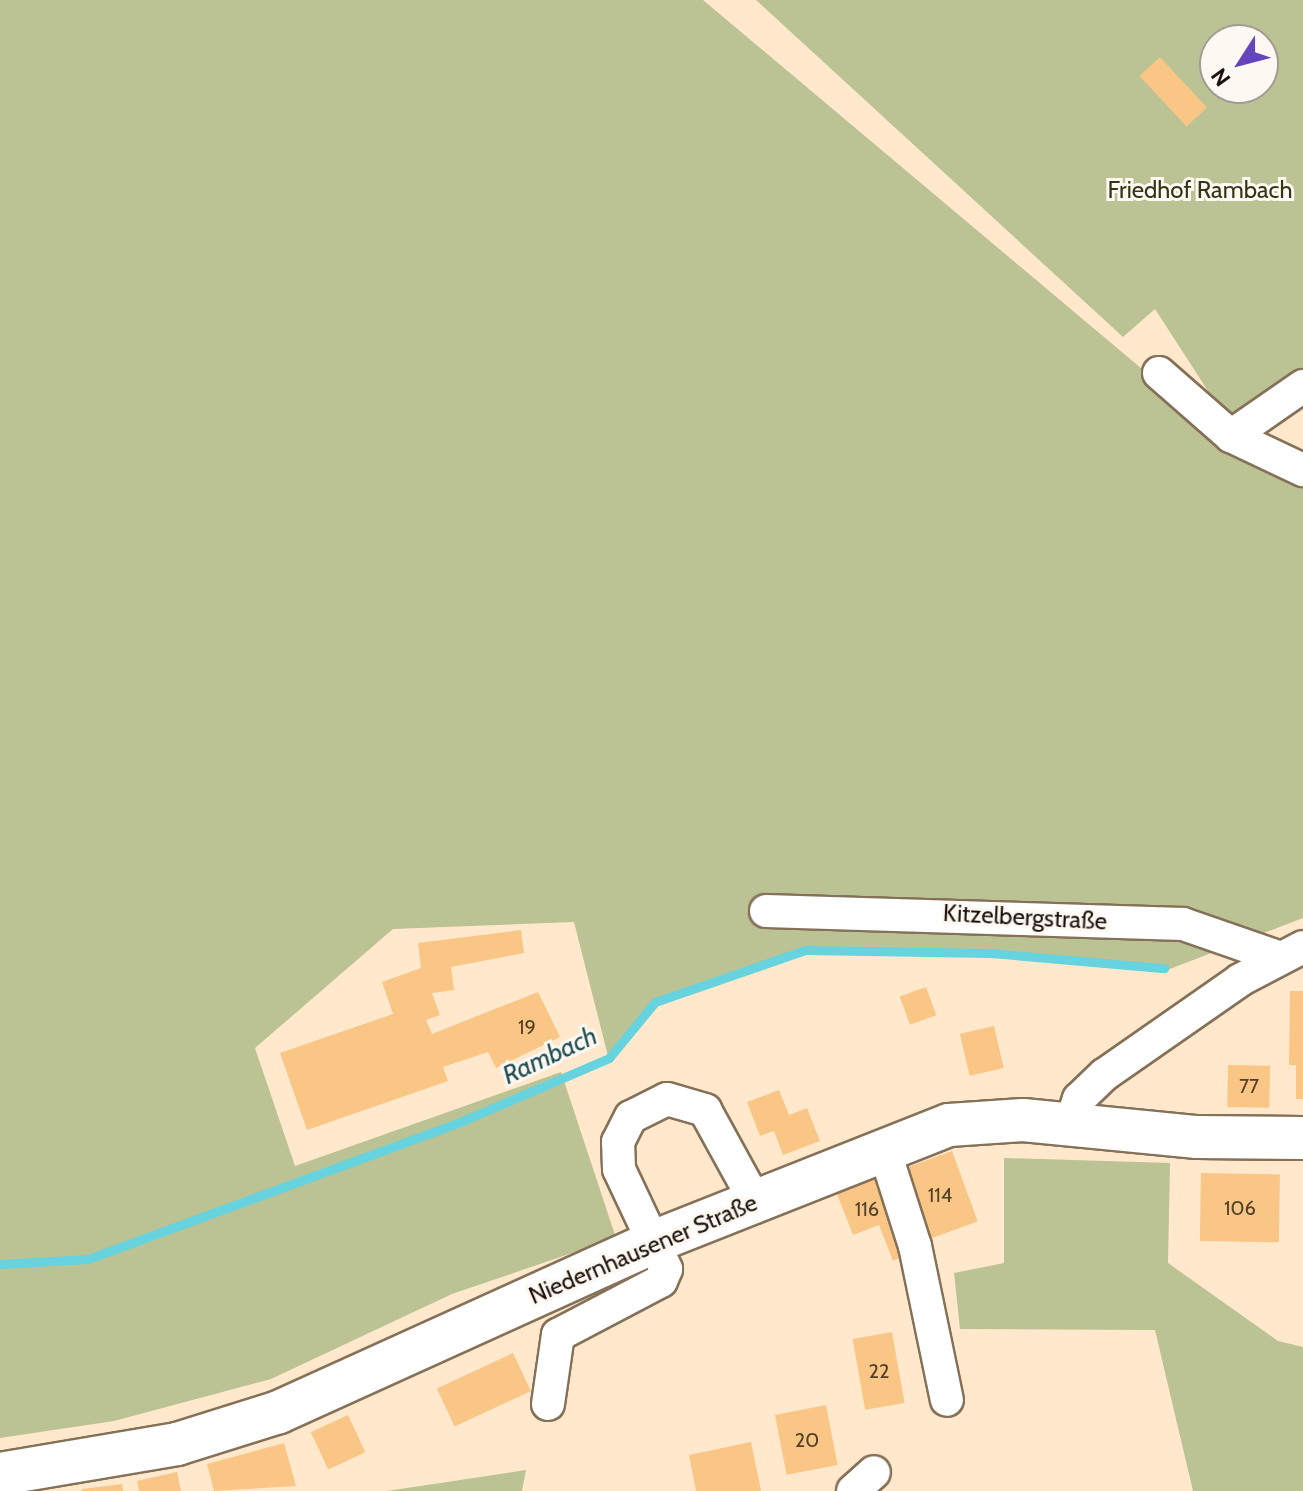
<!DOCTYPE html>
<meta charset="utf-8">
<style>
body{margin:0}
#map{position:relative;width:1303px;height:1491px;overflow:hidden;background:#ffe8cc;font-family:Cabin,sans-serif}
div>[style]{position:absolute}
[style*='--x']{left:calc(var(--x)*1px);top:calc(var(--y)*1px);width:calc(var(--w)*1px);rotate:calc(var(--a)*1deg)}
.green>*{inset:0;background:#bbc293}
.stream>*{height:9px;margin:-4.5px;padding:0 4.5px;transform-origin:4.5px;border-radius:4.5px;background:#67d3df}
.building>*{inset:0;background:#fac686;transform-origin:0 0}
.roads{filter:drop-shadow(2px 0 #857158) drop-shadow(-2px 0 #857158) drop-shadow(0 2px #857158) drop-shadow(0 -2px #857158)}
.minor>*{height:32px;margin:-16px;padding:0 16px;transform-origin:16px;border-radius:16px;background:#fff}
.major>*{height:42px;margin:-21px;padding:0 21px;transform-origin:21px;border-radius:21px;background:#fff}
span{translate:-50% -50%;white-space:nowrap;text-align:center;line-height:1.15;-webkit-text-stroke:6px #fdf8f2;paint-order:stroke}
.number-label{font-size:20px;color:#534028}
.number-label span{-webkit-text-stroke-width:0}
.park-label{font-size:24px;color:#323615}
.street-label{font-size:24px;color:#1b1309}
.water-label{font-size:26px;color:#1d4d52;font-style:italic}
.north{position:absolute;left:1199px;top:24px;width:80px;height:80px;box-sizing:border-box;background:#fdf8f2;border:2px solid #a39c95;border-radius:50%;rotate:234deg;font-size:22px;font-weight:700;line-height:32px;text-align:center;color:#1b1309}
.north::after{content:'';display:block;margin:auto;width:28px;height:36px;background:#6644bd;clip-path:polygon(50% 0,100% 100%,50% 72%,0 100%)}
</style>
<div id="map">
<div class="green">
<div style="clip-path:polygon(0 0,703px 0,1261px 469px,1303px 481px,1303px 918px,1162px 972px,989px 950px,804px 948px,652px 1000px,608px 1056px,574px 922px,393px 929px,255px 1048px,295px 1166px,561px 1072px,616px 1238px,452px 1294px,271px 1379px,114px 1421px,0 1438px)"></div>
<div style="clip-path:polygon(evenodd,756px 0,1303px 0,1303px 367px,1228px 422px,1155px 309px,1123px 337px,756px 0,1215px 40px,1263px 40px,1263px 88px,1215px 88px,1215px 40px)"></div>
<div style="clip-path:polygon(1004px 1158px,1170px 1163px,1168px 1263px,1278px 1341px,1303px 1347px,1303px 1491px,1193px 1491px,1155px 1330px,960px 1329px,954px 1273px,1004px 1263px)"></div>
<div style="clip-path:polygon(526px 1470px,522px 1491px,387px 1491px)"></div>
</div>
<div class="stream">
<div style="--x:0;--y:1264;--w:88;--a:-3.3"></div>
<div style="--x:88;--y:1259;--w:396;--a:-20.2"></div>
<div style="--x:460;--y:1122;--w:162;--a:-23.2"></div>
<div style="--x:609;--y:1058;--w:72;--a:-50.6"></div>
<div style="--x:655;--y:1002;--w:159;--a:-19.1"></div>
<div style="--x:805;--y:950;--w:186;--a:0.9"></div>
<div style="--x:991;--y:953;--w:174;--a:5"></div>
</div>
<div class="building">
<div style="left:1160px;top:57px;width:69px;height:28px;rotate:47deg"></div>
<div style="clip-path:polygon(521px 930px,524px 953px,451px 967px,454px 990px,432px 993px,440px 1015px,426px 1020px,432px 1034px,538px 992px,560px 1037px,496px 1068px,488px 1052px,443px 1067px,448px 1081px,307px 1130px,280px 1053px,393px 1014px,382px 982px,421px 968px,418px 943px)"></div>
<div style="left:926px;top:987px;width:30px;height:28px;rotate:70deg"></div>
<div style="clip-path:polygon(1290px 991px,1303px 991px,1303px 1099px,1296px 1099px,1296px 1065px,1289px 1065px)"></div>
<div style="left:994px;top:1026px;width:43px;height:35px;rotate:77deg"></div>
<div style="left:1228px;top:1065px;width:42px;height:42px;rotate:1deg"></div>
<div style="clip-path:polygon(779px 1090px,789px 1115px,807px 1108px,820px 1141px,783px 1155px,774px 1131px,760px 1136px,747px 1102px)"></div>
<div style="left:952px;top:1151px;width:75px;height:53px;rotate:70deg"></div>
<div style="left:1201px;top:1173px;width:79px;height:68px;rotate:1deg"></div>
<div style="clip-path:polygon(879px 1177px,908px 1254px,893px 1261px,879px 1225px,853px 1235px,837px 1194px)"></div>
<div style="left:892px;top:1332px;width:72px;height:40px;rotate:80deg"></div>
<div style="left:513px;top:1353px;width:42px;height:84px;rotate:65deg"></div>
<div style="left:826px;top:1405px;width:61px;height:52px;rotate:79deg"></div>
<div style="left:348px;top:1415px;width:41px;height:41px;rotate:65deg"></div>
<div style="clip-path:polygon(751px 1442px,761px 1491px,696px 1491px,689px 1455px)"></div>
<div style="clip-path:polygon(284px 1443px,296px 1486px,214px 1491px,207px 1464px)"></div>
<div style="clip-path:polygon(177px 1472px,181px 1491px,139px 1491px,137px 1481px)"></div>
<div style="clip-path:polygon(122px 1484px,123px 1491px,82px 1491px,82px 1489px)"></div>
</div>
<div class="roads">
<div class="minor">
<div style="--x:1159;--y:373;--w:96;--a:41.2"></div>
<div style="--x:1231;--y:436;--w:80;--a:25.3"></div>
<div style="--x:1231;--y:436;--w:88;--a:-34.8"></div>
<div style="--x:766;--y:911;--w:417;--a:1.8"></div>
<div style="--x:1183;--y:924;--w:101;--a:19.2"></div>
<div style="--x:1070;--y:1125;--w:28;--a:-71"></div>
<div style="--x:1079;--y:1099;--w:35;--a:-44"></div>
<div style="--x:1104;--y:1075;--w:166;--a:-34.9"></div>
<div style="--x:1240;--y:980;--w:71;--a:-27.6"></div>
<div style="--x:884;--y:1149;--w:102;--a:72.3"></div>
<div style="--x:915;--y:1246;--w:157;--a:78.3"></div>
<div style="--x:548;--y:1404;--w:70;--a:-81.8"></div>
<div style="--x:558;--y:1335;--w:116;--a:-27.7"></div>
<div style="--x:661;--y:1281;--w:13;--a:-67"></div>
<div style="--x:666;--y:1269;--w:110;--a:-115.2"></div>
<div style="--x:619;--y:1169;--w:27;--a:-92"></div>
<div style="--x:618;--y:1142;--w:28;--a:-63"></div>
<div style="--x:631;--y:1117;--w:40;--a:-26.6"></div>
<div style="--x:667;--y:1099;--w:40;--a:16"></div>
<div style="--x:705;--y:1110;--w:104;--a:61.2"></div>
<div style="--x:853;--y:1491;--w:28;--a:-42"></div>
</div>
<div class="major">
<div style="--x:0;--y:1474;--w:180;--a:-9.6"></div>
<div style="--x:177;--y:1444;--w:107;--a:-17.4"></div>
<div style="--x:279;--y:1412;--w:411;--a:-24.4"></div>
<div style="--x:653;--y:1242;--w:318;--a:-21.6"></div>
<div style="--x:949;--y:1125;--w:74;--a:-3.9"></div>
<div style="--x:1023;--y:1120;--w:175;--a:5.6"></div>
<div style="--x:1197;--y:1137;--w:106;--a:0.5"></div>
</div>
</div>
<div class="number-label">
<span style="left:527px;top:1027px">19</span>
<span style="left:1249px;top:1086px">77</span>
<span style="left:940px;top:1195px">114</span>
<span style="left:1240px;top:1208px">106</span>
<span style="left:867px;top:1209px">116</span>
<span style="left:879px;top:1371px">22</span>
<span style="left:807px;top:1440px">20</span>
</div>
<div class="park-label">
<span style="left:1200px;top:190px">Friedhof Rambach</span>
</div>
<div class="street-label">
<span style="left:1025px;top:917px;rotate:3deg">Kitzelbergstraße</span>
<span style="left:643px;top:1249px;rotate:-23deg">Niedernhausener Straße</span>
</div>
<div class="water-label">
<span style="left:550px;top:1056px;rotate:-25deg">Rambach</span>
</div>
<div class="north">N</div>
</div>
